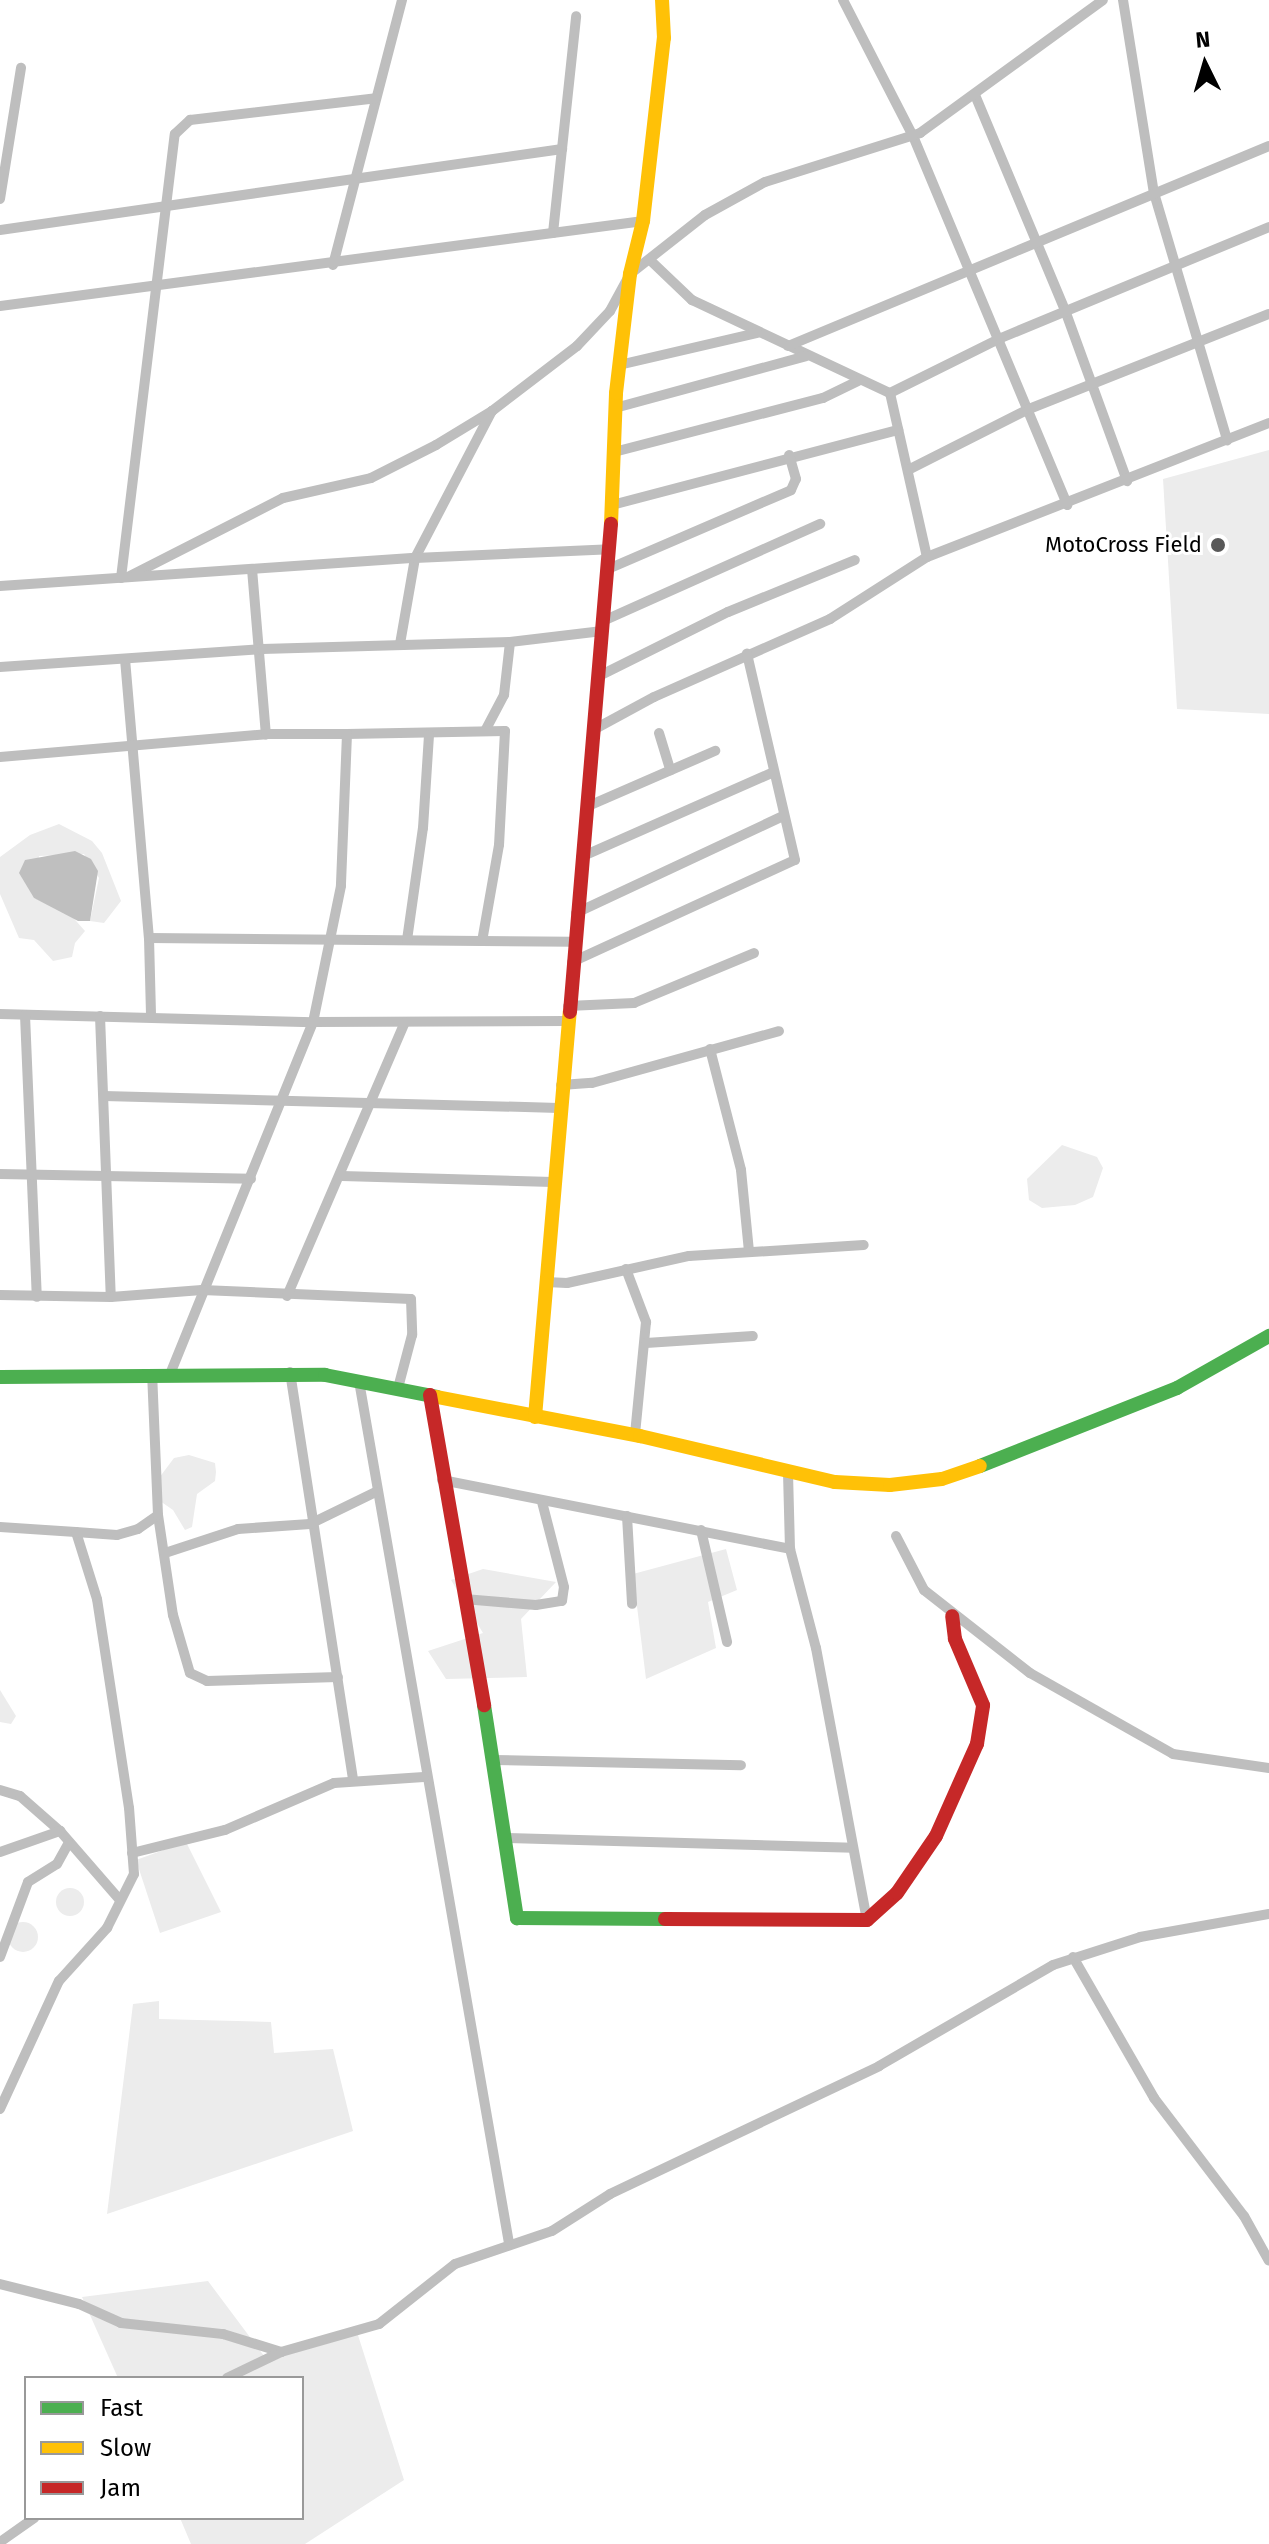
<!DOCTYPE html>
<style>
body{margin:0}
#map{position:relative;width:1269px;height:2544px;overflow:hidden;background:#fff;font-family:"Fira Sans",sans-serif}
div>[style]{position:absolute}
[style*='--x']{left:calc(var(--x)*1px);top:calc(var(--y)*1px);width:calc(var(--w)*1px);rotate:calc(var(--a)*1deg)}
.green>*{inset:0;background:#ececec}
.round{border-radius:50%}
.water>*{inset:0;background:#bfbfbf}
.street>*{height:10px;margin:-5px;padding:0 5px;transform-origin:5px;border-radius:5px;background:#bebebe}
.fast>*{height:14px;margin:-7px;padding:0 7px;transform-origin:7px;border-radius:7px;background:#4caf50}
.slow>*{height:14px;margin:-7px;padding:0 7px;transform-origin:7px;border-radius:7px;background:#ffc107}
.jam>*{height:14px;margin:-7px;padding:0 7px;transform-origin:7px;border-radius:7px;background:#c62828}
.dots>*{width:22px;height:22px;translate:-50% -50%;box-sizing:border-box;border:4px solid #fff;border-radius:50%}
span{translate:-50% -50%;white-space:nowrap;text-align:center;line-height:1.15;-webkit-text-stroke:6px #fff;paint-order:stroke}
.poi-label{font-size:22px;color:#000}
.right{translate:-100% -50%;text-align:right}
.legend{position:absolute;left:24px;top:2376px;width:280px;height:144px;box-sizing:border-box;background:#fff;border:2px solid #999;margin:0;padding:10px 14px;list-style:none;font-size:24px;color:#000}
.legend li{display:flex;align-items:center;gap:16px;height:40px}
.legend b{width:40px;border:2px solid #999}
.north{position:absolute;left:1165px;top:24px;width:80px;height:80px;-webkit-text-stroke:6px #fff;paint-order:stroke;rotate:355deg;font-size:22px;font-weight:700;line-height:32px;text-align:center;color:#000}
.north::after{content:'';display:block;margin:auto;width:28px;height:36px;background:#000;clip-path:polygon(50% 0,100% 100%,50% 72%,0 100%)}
</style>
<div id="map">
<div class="green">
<div style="clip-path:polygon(1269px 450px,1269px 714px,1177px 709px,1163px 479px)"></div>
<div style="clip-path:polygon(59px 824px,92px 841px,102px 853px,121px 901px,104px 923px,90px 921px,99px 878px,84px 854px,39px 856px,34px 898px,69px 913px,85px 931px,75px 943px,72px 957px,53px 961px,34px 940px,19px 938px,0 894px,0 857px,30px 835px)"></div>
<div style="clip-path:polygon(1062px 1145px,1097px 1157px,1103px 1168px,1093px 1197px,1075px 1205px,1042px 1208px,1029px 1200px,1027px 1179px)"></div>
<div style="clip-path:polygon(189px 1455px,215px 1463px,216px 1472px,215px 1481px,197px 1494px,192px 1527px,185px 1530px,173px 1510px,160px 1501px,159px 1478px,174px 1458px)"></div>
<div style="clip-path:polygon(726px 1549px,737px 1590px,708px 1602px,716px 1648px,646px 1679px,633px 1574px)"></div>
<div style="clip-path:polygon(483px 1569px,556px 1582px,521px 1619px,527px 1677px,446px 1679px,428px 1651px,483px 1633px,451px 1580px)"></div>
<div style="clip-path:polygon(0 1690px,16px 1716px,11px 1724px,0 1722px)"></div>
<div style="clip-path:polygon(186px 1842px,221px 1912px,160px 1933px,136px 1860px)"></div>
<div class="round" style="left:56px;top:1888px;width:28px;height:28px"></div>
<div class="round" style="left:8px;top:1922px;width:30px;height:30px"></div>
<div style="clip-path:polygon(159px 2001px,159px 2019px,271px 2022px,274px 2053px,333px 2049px,353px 2131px,107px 2214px,133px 2004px)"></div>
<div style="clip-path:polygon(208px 2281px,267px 2360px,357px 2332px,404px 2480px,305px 2544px,191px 2544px,180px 2518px,302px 2518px,302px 2378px,118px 2378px,82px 2297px)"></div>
</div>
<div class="water">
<div style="clip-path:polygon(75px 851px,91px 859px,98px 871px,90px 921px,78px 921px,34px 898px,19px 873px,25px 860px)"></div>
</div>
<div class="street">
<div style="--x:843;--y:0;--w:153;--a:62.8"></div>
<div style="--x:913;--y:136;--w:400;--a:67.3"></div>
<div style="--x:1123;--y:0;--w:195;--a:80.9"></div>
<div style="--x:1154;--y:193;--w:258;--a:73.5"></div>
<div style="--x:975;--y:95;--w:236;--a:67.3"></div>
<div style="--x:1066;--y:313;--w:179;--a:70"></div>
<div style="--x:0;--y:199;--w:133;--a:-80.9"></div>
<div style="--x:0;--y:230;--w:568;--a:-8.2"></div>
<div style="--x:553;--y:233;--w:218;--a:-83.9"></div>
<div style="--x:651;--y:261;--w:57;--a:43.6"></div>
<div style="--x:692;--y:300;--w:219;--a:25.2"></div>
<div style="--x:890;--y:393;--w:168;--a:77.3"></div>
<div style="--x:333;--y:265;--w:274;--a:-75.4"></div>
<div style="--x:0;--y:306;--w:649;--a:-7.53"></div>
<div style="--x:788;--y:346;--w:521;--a:-22.58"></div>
<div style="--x:619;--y:365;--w:142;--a:-13.1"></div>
<div style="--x:890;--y:393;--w:124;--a:-26.4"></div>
<div style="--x:1001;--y:338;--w:290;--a:-22.5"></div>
<div style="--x:615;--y:408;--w:198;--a:-15.2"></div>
<div style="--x:614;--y:452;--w:216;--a:-14.5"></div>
<div style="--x:823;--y:398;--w:39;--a:-26"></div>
<div style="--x:908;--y:470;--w:136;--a:-26.8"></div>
<div style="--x:1029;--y:409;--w:258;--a:-21.6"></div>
<div style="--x:612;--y:505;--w:296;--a:-14.7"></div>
<div style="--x:252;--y:569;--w:166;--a:85.2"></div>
<div style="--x:608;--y:569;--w:199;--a:-23.3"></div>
<div style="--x:791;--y:490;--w:12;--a:-66"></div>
<div style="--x:796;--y:479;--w:25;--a:-106"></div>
<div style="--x:128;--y:577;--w:174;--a:-27"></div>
<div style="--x:283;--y:498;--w:90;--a:-12.8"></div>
<div style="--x:371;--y:478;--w:73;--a:-26.9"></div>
<div style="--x:436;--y:445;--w:66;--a:-31.3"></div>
<div style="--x:492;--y:411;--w:107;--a:-37.4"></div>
<div style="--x:577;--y:346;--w:48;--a:-46.7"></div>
<div style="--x:610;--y:311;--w:42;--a:-61.6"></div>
<div style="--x:630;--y:274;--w:95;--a:-38.2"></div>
<div style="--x:705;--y:215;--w:68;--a:-28.8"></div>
<div style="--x:765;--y:182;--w:163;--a:-17.5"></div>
<div style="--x:920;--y:133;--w:226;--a:-36"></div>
<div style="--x:121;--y:578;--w:447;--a:-83.1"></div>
<div style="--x:175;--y:134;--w:21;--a:-43"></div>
<div style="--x:190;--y:120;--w:187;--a:-6.7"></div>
<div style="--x:0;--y:586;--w:416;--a:-3.9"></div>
<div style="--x:415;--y:558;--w:166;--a:-62.4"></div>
<div style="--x:603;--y:621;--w:238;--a:-24.1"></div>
<div style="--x:400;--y:644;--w:87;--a:-80.1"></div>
<div style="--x:415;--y:558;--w:195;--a:-2.6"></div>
<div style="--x:125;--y:659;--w:280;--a:85.1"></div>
<div style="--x:149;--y:938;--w:79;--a:88.5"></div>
<div style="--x:0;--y:667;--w:263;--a:-3.9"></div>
<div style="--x:262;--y:649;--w:248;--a:-1.6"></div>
<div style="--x:597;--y:677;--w:146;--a:-26.4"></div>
<div style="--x:728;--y:612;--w:137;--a:-22.3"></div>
<div style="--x:593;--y:730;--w:69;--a:-28.4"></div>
<div style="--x:654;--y:697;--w:193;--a:-23.9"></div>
<div style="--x:830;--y:619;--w:115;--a:-32.6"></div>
<div style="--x:927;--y:557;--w:367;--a:-21.4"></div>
<div style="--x:485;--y:731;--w:41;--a:-62.2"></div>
<div style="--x:504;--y:695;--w:53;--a:-83.5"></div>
<div style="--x:510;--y:642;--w:93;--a:-6.8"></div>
<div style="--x:659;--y:733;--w:39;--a:73"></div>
<div style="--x:347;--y:734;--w:158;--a:-1.1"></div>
<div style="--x:505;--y:731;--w:114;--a:93"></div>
<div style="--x:499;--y:845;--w:97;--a:100"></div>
<div style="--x:0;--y:757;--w:267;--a:-4.9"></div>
<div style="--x:266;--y:734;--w:81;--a:0"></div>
<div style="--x:347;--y:734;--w:152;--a:92.3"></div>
<div style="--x:341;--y:886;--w:139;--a:101.6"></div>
<div style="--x:313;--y:1022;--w:380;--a:112.1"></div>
<div style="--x:586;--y:807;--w:141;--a:-23.5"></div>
<div style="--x:581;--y:857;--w:211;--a:-23.8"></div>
<div style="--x:576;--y:913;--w:229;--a:-25.1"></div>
<div style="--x:149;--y:938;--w:424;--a:0.5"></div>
<div style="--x:407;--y:940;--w:113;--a:-81.9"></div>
<div style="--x:423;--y:828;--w:93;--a:-86.3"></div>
<div style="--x:572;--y:962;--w:245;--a:-24.6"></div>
<div style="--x:795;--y:860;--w:212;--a:-103.1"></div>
<div style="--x:568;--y:1006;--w:66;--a:-2.6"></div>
<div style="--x:634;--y:1003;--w:130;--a:-22.6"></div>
<div style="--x:0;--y:1014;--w:313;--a:1.5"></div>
<div style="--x:313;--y:1022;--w:253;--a:-0.2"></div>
<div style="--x:25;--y:1015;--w:282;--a:87.6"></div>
<div style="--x:100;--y:1016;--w:281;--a:87.8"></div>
<div style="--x:710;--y:1049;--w:125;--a:75.6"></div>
<div style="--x:741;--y:1170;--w:82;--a:84.4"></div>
<div style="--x:561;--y:1085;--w:31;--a:-4"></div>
<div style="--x:592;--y:1083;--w:194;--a:-15.5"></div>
<div style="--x:104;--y:1096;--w:455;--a:1.5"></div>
<div style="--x:0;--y:1174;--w:251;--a:1.1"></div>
<div style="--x:342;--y:1176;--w:211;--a:1.6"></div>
<div style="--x:626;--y:1269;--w:57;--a:69.3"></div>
<div style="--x:646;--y:1322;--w:114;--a:95.6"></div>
<div style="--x:546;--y:1282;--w:21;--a:3"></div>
<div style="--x:567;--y:1283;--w:125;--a:-12.5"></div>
<div style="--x:689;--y:1256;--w:175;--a:-3.6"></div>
<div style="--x:0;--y:1295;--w:111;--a:1"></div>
<div style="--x:111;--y:1297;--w:91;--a:-4.4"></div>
<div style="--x:202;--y:1290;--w:209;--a:2.5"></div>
<div style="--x:411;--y:1299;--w:36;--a:88"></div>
<div style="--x:412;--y:1335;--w:55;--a:104.8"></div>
<div style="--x:287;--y:1296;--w:298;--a:-66.7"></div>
<div style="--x:646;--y:1343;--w:107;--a:-3.7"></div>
<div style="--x:290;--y:1372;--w:412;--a:81.2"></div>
<div style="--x:359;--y:1381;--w:875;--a:80.13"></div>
<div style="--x:442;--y:1480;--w:355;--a:11.2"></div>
<div style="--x:790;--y:1549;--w:78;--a:-91.5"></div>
<div style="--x:158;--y:1515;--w:101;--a:81.5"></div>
<div style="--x:173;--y:1615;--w:60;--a:73.7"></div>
<div style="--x:190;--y:1673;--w:19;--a:25"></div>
<div style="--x:207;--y:1681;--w:131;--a:-1.7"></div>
<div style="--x:627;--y:1516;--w:88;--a:86.7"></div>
<div style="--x:0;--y:1527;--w:76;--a:3.8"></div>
<div style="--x:701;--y:1530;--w:115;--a:76.9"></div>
<div style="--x:896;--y:1536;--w:61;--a:62.6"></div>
<div style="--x:924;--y:1590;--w:135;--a:38.1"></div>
<div style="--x:1030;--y:1673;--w:164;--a:29.5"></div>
<div style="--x:1173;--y:1754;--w:97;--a:8.3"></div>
<div style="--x:790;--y:1549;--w:102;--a:75.3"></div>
<div style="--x:816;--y:1648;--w:277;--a:79.4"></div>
<div style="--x:165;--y:1553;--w:77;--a:-18.2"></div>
<div style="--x:238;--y:1529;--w:72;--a:-4"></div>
<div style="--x:310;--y:1524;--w:73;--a:-25.9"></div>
<div style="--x:464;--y:1599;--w:72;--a:4.8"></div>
<div style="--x:536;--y:1605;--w:26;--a:-9"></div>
<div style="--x:562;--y:1601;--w:14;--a:-82"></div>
<div style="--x:564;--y:1587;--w:88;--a:-104.5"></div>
<div style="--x:494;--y:1760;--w:247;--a:1.2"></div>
<div style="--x:0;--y:1790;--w:21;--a:17"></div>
<div style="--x:20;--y:1796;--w:53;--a:41.2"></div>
<div style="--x:60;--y:1831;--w:91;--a:49"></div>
<div style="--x:505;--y:1838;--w:348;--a:1.6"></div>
<div style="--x:0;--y:1852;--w:64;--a:-19.3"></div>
<div style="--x:132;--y:1853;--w:96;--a:-13.9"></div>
<div style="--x:225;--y:1830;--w:119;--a:-23.3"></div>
<div style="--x:334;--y:1783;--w:90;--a:-3.8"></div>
<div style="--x:0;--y:1957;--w:80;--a:-69.5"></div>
<div style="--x:28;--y:1882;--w:34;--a:-32"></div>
<div style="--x:57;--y:1864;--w:23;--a:-61"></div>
<div style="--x:1073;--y:1957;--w:163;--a:60.1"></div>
<div style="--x:1154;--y:2098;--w:148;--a:52.7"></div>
<div style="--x:1244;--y:2216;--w:51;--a:60.9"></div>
<div style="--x:0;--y:2109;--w:141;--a:-65.3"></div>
<div style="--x:59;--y:1981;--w:72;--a:-47.8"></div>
<div style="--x:107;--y:1928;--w:60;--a:-63.4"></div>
<div style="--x:134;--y:1874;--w:66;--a:-94.3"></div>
<div style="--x:129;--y:1808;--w:211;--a:-98.7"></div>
<div style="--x:97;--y:1599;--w:70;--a:-107.4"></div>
<div style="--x:76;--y:1532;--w:41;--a:4.2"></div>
<div style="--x:117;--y:1535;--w:22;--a:-16"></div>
<div style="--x:138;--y:1529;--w:24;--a:-35"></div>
<div style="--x:158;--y:1515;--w:141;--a:-92.4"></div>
<div style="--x:0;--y:2284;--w:81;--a:14.2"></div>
<div style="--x:79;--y:2304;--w:46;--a:24.3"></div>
<div style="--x:121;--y:2323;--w:103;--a:6.2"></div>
<div style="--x:223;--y:2334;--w:61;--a:17.2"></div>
<div style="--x:227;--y:2378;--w:60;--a:-25.7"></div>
<div style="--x:281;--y:2352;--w:102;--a:-15.9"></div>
<div style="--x:379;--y:2324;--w:97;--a:-38.3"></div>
<div style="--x:455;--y:2264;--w:102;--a:-18.8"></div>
<div style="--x:552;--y:2231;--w:69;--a:-32.5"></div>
<div style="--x:610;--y:2194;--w:298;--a:-25.4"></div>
<div style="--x:879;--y:2066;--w:201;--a:-30.1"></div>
<div style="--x:1053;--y:1965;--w:91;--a:-17.8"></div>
<div style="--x:1140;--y:1937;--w:131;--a:-10.1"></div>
<div style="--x:0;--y:2542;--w:42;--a:-35.2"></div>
</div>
<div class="fast">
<div style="--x:0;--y:1377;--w:325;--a:-0.4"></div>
<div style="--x:325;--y:1375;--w:114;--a:11.1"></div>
<div style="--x:980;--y:1466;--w:212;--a:-21.6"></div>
<div style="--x:1177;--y:1388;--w:106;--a:-29.5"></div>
<div style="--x:484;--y:1705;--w:216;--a:81.2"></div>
<div style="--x:517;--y:1918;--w:148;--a:0.4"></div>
</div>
<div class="slow">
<div style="--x:611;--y:524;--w:131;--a:-87.8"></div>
<div style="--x:616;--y:393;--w:120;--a:-83.3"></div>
<div style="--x:630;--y:274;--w:55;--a:-76.2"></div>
<div style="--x:643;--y:221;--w:184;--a:-83.5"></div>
<div style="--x:664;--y:38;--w:38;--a:-93"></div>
<div style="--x:437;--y:1397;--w:207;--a:10.9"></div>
<div style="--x:640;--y:1436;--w:200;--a:13.3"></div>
<div style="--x:835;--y:1482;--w:55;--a:3.1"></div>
<div style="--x:890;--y:1485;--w:52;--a:-6.6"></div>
<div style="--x:942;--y:1479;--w:40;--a:-18.9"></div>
<div style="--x:535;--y:1417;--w:407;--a:-85.1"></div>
</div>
<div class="jam">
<div style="--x:570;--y:1012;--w:490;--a:-85.2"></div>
<div style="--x:430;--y:1395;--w:315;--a:80.1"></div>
<div style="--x:665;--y:1919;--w:202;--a:0.3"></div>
<div style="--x:867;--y:1920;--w:40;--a:-42"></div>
<div style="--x:897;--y:1893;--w:69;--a:-55.6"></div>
<div style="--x:936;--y:1836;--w:101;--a:-66"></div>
<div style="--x:977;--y:1744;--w:39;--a:-81"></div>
<div style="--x:983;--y:1705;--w:72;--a:-113"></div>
<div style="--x:955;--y:1639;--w:23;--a:-97"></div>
</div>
<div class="dots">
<div style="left:1218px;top:545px;background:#595959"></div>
</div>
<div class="poi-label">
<span class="right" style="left:1202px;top:545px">MotoCross Field</span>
</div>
<ul class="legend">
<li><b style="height:10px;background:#4caf50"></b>Fast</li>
<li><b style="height:10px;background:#ffc107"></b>Slow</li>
<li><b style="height:10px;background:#c62828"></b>Jam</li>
</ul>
<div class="north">N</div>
</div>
